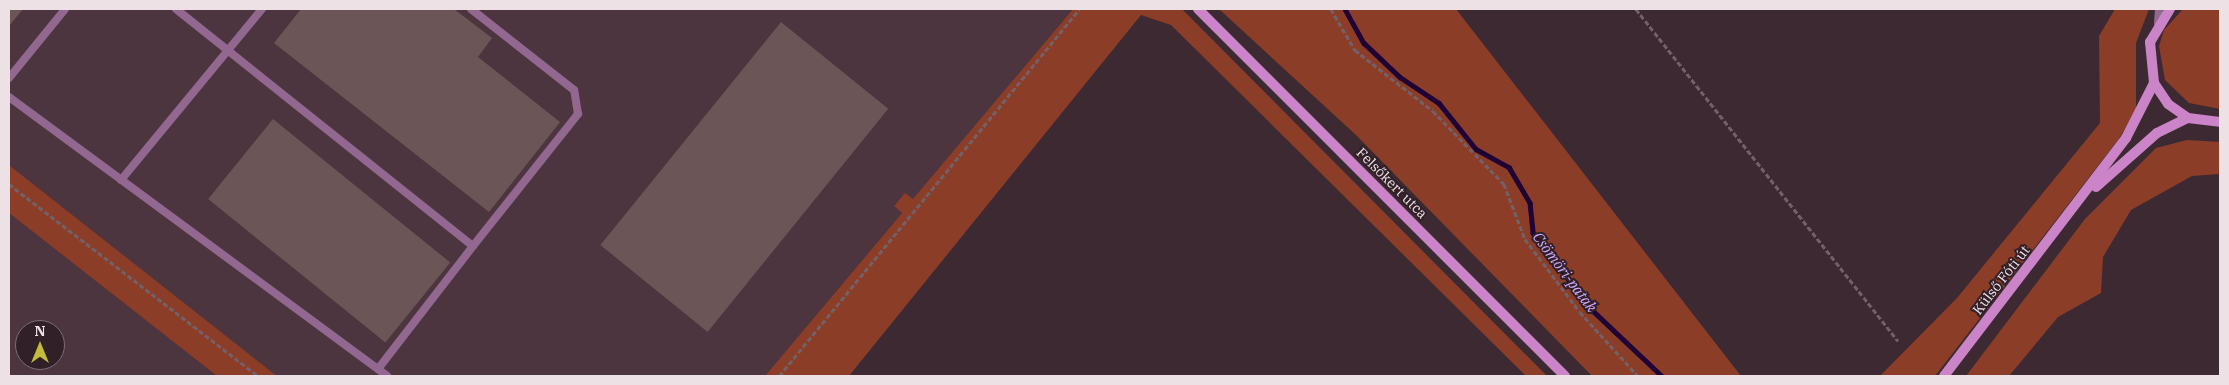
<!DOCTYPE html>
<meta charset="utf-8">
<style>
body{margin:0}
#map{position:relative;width:2229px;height:385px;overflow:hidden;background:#3c2932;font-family:"IBM Plex Serif",serif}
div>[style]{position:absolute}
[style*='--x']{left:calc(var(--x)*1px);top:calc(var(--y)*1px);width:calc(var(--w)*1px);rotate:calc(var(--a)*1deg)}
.built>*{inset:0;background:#4c353f}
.green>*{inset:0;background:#8b3d27}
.stream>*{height:4.5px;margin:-2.25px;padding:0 2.25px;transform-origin:2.25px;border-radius:2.25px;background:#1f0136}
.building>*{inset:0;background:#6c5557;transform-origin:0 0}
.path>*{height:2.5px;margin-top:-1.25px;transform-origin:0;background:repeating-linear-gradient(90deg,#726169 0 5px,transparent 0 7.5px)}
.lane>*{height:8px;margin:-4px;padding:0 4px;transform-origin:4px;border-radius:4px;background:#926790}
.secondary>*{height:10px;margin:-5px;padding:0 5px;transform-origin:5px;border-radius:5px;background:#ca84c7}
span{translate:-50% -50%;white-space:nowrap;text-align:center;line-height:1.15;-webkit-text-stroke:4px #312028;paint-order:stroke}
.street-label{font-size:14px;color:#ede1e6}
.water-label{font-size:15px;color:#d2acff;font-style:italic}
.frame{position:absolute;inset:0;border:10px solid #ede1e6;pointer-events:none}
.north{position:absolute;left:15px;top:320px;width:50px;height:50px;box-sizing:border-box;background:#312028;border:1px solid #7c6d74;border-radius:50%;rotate:0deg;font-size:14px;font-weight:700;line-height:20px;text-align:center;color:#ede1e6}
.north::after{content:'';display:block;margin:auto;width:18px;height:22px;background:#c4bc3d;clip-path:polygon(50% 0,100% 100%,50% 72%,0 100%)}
</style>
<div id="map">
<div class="built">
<div style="clip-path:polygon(9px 9px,1073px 9px,913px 200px,905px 194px,894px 206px,902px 213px,765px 376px,277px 376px,9px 165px)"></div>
<div style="clip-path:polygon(evenodd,9px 213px,217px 376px,9px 376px,9px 213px,25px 330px,55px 330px,55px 360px,25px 360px,25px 330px)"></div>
</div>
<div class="green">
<div style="clip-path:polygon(1073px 9px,1182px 9px,1547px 376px,1526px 376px,1171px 25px,1141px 15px,849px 376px,765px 376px,902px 213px,894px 206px,905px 193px,913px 199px)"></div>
<div style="clip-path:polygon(1219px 9px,1456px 9px,1741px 376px,1592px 376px,1356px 135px)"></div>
<div style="clip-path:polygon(2115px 9px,2149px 9px,2136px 43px,2136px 111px,2118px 140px,1935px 376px,1880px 376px,1957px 298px,2100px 123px,2099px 36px)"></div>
<div style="clip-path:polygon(2183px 9px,2220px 9px,2220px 109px,2189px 103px,2165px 80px,2159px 46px,2164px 30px)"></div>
<div style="clip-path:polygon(2187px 140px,2220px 142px,2220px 174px,2192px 176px,2131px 210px,2103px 257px,2101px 293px,2058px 317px,2009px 376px,1966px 376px,2085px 219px,2156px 148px)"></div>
<div style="clip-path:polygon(9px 165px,277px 376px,217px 376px,9px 213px)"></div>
</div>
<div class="stream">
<div style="--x:1345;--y:9;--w:39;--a:61"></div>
<div style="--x:1364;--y:43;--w:50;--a:43.4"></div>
<div style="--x:1400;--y:77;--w:47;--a:33.7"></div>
<div style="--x:1439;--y:103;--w:59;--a:51.2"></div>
<div style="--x:1476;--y:149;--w:38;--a:29"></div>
<div style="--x:1509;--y:167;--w:42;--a:59.7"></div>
<div style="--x:1530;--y:203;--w:30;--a:84"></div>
<div style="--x:1533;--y:233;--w:94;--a:52.8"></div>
<div style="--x:1590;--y:308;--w:99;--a:43.4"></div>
</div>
<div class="building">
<div style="clip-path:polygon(9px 9px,23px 9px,9px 26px)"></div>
<div style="clip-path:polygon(301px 9px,454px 9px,492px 38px,478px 57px,560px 122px,489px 212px,274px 43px)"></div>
<div style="left:781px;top:22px;width:138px;height:287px;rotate:39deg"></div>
<div style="left:273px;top:119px;width:228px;height:103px;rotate:39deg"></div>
</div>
<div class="path">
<div style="--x:1331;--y:9;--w:48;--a:59.7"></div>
<div style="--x:1355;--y:50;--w:99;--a:38"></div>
<div style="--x:1433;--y:111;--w:102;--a:45.8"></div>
<div style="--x:1504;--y:184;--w:59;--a:69.1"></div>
<div style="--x:1525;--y:239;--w:91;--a:53"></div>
<div style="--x:1580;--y:312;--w:86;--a:47.8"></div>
<div style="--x:1636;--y:9;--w:423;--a:51.7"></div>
<div style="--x:9;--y:184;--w:314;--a:37.6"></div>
<div style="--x:779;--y:376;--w:474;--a:-50.7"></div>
</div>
<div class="lane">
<div style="--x:176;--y:9;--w:380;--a:38.6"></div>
<div style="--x:473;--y:246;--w:169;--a:-51.5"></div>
<div style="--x:578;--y:114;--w:24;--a:-99"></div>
<div style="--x:574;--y:90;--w:131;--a:-141.8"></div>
<div style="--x:2158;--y:23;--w:14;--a:-86"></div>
<div style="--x:9;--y:78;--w:89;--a:-50.9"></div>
<div style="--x:9;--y:97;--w:470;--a:36.4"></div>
<div style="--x:121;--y:180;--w:222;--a:-50.5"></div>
<div style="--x:378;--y:369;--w:155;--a:-52.3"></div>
</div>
<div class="secondary">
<div style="--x:1198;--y:9;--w:519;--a:45"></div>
<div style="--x:2170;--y:9;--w:39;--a:121"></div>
<div style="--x:2150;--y:42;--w:41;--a:84.4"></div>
<div style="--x:2154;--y:83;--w:25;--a:56"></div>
<div style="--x:2168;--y:104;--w:24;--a:35"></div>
<div style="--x:2188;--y:118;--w:32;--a:7"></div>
<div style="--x:2096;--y:187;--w:81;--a:-41.5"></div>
<div style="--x:2157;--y:133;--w:34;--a:-26"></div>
<div style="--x:1944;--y:376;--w:300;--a:-52.6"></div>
<div style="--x:2126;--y:138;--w:62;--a:-63"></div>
</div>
<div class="street-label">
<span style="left:1392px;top:183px;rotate:45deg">Felsőkert utca</span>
<span style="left:2001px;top:280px;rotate:-52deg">Külső Fóti út</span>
</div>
<div class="water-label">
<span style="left:1565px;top:272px;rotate:53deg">Csömöri-patak</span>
</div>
<div class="frame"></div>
<div class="north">N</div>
</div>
